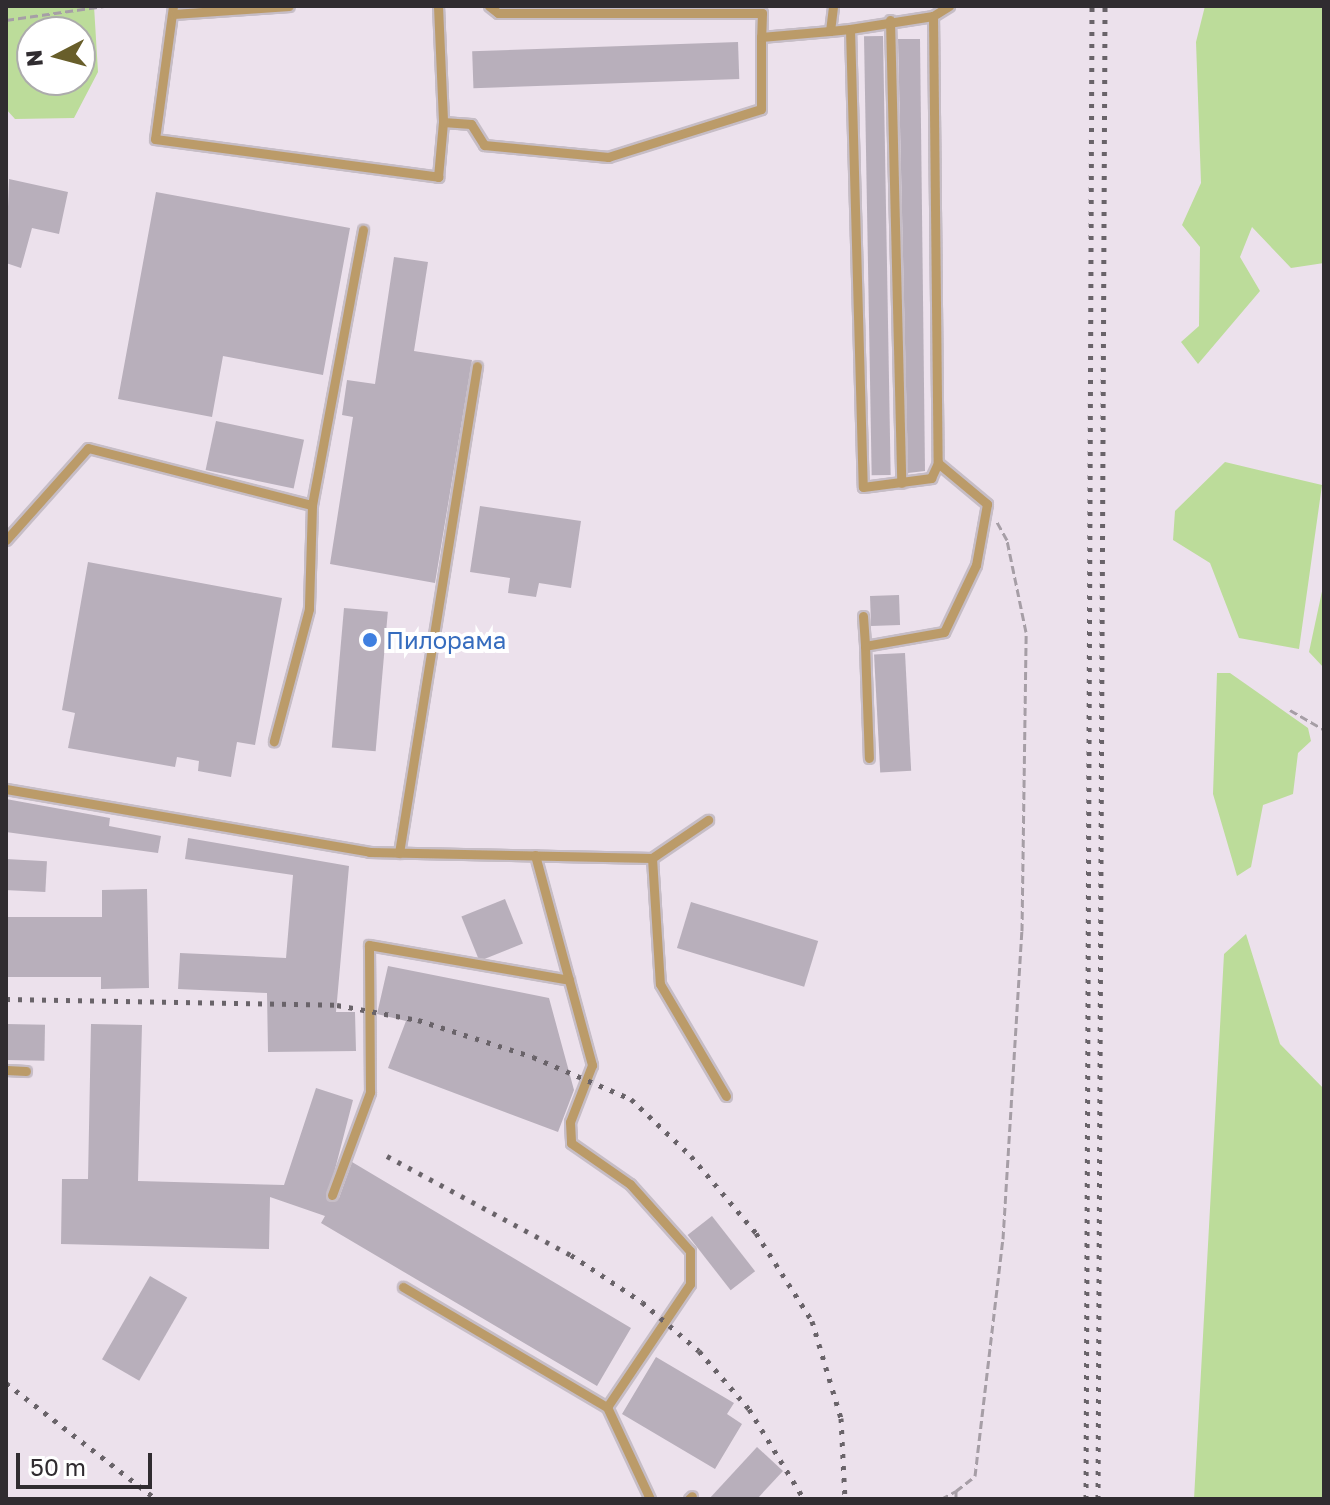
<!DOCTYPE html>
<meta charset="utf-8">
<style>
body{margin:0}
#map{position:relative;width:1330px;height:1505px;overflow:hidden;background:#ece1ec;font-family:"Golos Text",sans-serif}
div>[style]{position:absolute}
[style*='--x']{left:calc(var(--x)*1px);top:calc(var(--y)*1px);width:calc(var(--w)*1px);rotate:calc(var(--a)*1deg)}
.green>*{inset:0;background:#bcdc9a}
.building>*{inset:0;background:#b8afbb;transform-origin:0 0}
.path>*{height:3px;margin-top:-1.5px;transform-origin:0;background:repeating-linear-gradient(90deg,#a69ea6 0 8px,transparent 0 12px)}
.roads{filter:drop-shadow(2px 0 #c6bdc6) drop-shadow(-2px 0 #c6bdc6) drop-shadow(0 2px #c6bdc6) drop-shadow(0 -2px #c6bdc6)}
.service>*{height:9px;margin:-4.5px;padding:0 4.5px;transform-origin:4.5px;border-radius:4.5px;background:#bb9b69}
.rail>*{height:5px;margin-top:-2.5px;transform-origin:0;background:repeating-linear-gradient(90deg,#696369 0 4px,transparent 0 12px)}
.dots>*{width:22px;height:22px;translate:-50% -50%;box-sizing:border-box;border:4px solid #fff;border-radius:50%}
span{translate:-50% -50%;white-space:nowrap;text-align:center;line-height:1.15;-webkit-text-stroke:8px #fff;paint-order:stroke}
.shop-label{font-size:24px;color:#366cbe}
.left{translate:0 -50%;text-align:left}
.frame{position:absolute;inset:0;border:8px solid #302c30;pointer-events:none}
.north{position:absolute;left:16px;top:16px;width:80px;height:80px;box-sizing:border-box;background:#fff;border:2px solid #acabac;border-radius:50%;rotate:264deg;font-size:22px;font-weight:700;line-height:32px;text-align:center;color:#302c30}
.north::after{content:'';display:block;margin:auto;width:28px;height:36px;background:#685e2a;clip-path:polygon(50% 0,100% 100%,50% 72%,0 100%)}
.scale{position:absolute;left:16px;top:1453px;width:136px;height:36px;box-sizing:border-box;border:4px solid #302c30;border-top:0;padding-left:10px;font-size:24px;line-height:28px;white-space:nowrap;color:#302c30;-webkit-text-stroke:6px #fff;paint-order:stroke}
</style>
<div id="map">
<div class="green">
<div style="clip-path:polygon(evenodd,6px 6px,94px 6px,98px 72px,74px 118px,15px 119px,6px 109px,6px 6px,32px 32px,80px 32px,80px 80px,32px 80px,32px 32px)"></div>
<div style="clip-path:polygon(1205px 6px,1324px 6px,1324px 263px,1291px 268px,1252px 227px,1240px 257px,1260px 291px,1198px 364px,1181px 342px,1199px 326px,1200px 247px,1182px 225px,1201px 183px,1196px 42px)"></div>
<div style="clip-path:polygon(1225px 462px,1322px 485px,1299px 649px,1239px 638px,1210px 563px,1173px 540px,1175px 511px)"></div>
<div style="clip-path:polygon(1324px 582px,1324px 668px,1309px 652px)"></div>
<div style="clip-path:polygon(1217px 673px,1230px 673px,1308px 728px,1311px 741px,1298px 753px,1293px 794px,1263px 805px,1251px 867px,1237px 876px,1213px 794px)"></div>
<div style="clip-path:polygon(1246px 934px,1280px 1044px,1324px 1089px,1324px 1499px,1194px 1499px,1224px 954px)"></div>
</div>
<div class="building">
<div style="left:883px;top:36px;width:439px;height:19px;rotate:89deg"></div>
<div style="clip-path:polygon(898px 39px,920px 39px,925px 471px,908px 473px)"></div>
<div style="left:738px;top:42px;width:37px;height:266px;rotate:88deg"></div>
<div style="clip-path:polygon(9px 179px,68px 192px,59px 234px,32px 228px,21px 268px,6px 263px)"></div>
<div style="clip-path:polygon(156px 192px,350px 228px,323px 375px,223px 356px,212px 417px,118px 399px)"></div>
<div style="clip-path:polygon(394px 257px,428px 262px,414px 351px,472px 360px,435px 583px,330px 564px,353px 417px,342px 415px,347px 380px,375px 384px)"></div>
<div style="left:216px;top:421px;width:90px;height:50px;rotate:12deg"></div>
<div style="clip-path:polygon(480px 506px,581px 521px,571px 588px,539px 583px,536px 597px,508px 593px,510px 578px,470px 572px)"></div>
<div style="clip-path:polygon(88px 562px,282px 598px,255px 745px,237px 742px,231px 777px,198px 771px,199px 761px,177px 757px,175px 767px,68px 748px,75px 713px,62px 710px)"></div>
<div style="left:899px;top:595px;width:30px;height:29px;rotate:88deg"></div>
<div style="left:344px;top:608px;width:44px;height:140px;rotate:5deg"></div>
<div style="left:905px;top:653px;width:118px;height:31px;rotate:87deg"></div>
<div style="clip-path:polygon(6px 799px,110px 818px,109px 826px,161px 836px,158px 853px,6px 832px)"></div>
<div style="clip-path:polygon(188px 838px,349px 866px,336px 1012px,355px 1012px,356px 1051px,268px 1052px,267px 993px,178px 989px,180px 953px,286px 958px,293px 875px,185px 859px)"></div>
<div style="left:6px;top:859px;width:41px;height:31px;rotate:3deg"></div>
<div style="clip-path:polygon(147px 889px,149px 988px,101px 989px,101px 977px,6px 977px,6px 917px,102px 917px,102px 890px)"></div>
<div style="left:505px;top:899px;width:48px;height:47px;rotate:68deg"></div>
<div style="left:691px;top:902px;width:133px;height:48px;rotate:17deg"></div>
<div style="clip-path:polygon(388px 966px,549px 998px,574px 1090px,558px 1132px,388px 1068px,406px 1021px,377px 1014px)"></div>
<div style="left:6px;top:1024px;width:39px;height:36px;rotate:1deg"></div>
<div style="clip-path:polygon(91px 1024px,142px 1025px,138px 1181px,284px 1185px,316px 1088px,353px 1100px,327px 1200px,339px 1198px,352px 1162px,631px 1328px,597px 1386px,321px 1223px,325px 1216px,270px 1197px,269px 1249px,61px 1244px,62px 1179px,88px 1179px)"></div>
<div style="left:712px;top:1216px;width:70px;height:31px;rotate:52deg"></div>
<div style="left:150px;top:1276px;width:43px;height:96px;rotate:30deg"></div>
<div style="clip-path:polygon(656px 1357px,734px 1403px,727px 1414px,742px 1424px,715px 1469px,622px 1414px)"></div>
<div style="clip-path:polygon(757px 1447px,783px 1471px,757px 1499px,709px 1499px)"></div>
</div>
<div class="path">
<div style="--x:6;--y:20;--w:99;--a:-8.1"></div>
<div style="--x:1290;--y:710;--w:39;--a:30"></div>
<div style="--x:956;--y:1491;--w:24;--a:-38"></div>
<div style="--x:975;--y:1476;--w:239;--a:-83.3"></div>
<div style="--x:1003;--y:1239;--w:309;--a:-86.5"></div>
<div style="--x:1022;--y:931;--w:299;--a:-89.2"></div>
<div style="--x:1026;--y:632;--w:94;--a:-101.7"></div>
<div style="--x:1007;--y:540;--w:21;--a:-119"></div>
<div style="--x:941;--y:1499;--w:17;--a:-28"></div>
<div style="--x:956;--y:1491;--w:8;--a:90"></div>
</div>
<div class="roads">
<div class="service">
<div style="--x:173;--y:6;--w:134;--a:97.7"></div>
<div style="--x:155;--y:139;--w:286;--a:7.6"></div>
<div style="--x:438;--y:177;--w:55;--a:-84.8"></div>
<div style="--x:443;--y:122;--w:28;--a:4"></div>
<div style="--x:471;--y:124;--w:25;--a:58"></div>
<div style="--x:484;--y:145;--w:125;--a:5.5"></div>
<div style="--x:608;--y:157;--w:160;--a:-17.4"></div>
<div style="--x:761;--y:109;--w:72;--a:-90"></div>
<div style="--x:761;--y:37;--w:69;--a:-5"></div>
<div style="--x:830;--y:31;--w:25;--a:-83"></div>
<div style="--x:438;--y:6;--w:116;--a:87.5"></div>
<div style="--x:489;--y:6;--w:11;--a:38"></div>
<div style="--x:498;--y:13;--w:264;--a:0"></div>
<div style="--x:762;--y:13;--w:24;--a:92"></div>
<div style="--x:174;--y:14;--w:115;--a:-4"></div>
<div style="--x:933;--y:16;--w:19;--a:-32"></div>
<div style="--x:890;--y:20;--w:463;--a:88.6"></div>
<div style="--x:850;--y:29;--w:84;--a:-8.9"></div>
<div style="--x:933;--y:16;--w:447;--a:89.4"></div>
<div style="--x:938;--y:463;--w:64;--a:39.9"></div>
<div style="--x:987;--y:504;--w:62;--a:100.2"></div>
<div style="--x:976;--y:565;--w:74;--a:115.5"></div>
<div style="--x:944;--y:632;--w:80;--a:170"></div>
<div style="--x:865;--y:646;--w:112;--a:88"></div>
<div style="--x:830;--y:31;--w:20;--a:-6"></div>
<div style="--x:850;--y:29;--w:458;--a:88.4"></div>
<div style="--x:863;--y:487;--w:69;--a:-7.5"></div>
<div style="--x:931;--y:478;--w:17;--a:-65"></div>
<div style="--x:312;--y:505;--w:280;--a:-79.5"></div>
<div style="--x:6;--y:540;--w:123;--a:-48.3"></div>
<div style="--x:88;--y:448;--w:231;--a:14.3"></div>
<div style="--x:312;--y:505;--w:104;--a:91.7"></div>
<div style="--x:309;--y:609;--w:137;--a:104.9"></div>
<div style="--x:863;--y:616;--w:30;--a:86"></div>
<div style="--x:6;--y:789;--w:368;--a:9.8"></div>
<div style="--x:369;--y:852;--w:283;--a:1.2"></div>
<div style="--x:652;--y:858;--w:68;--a:-34.2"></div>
<div style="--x:399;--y:853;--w:493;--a:-80.9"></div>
<div style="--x:535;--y:855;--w:218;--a:74.8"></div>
<div style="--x:592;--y:1065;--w:61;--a:111.1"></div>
<div style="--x:570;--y:1122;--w:21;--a:87"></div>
<div style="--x:571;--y:1143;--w:72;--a:34.8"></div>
<div style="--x:630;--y:1184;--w:90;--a:48.2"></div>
<div style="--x:690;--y:1251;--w:33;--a:90"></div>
<div style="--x:690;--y:1284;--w:148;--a:124"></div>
<div style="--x:607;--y:1407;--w:102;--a:64.9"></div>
<div style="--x:652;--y:858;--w:126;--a:86.4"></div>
<div style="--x:660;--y:984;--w:130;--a:59.5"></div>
<div style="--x:6;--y:1070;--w:20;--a:3"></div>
<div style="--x:332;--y:1195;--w:110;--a:-69.7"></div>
<div style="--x:370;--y:1092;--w:147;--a:-90.4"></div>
<div style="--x:369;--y:945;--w:203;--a:9.9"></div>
<div style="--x:403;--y:1287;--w:237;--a:30.5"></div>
<div style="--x:689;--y:1499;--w:4;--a:-45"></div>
</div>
</div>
<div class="rail">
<div style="--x:6;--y:999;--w:331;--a:1"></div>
<div style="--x:337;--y:1005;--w:82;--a:10.5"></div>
<div style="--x:418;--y:1020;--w:121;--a:17.8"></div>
<div style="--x:533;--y:1057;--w:107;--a:23.2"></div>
<div style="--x:631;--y:1099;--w:83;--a:43.5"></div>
<div style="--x:691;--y:1156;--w:101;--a:49.8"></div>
<div style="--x:756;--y:1233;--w:104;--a:57.5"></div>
<div style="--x:812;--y:1321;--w:101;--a:73.4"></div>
<div style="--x:841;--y:1418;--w:81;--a:87.2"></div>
<div style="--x:387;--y:1156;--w:209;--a:28.3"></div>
<div style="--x:571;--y:1255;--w:85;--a:33.5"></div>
<div style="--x:642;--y:1302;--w:75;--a:40.7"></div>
<div style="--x:699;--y:1351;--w:77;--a:49.2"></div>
<div style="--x:749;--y:1409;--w:105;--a:58.6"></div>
<div style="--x:6;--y:1383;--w:190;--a:37.7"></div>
<div style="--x:1086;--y:1499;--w:1493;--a:-89.77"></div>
<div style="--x:1098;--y:1499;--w:1493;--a:-89.73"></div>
</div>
<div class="dots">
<div style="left:370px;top:640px;background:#3f7fe0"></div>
</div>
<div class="shop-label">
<span class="left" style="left:386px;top:640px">Пилорама</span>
</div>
<div class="frame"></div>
<div class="north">N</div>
<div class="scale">50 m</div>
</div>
